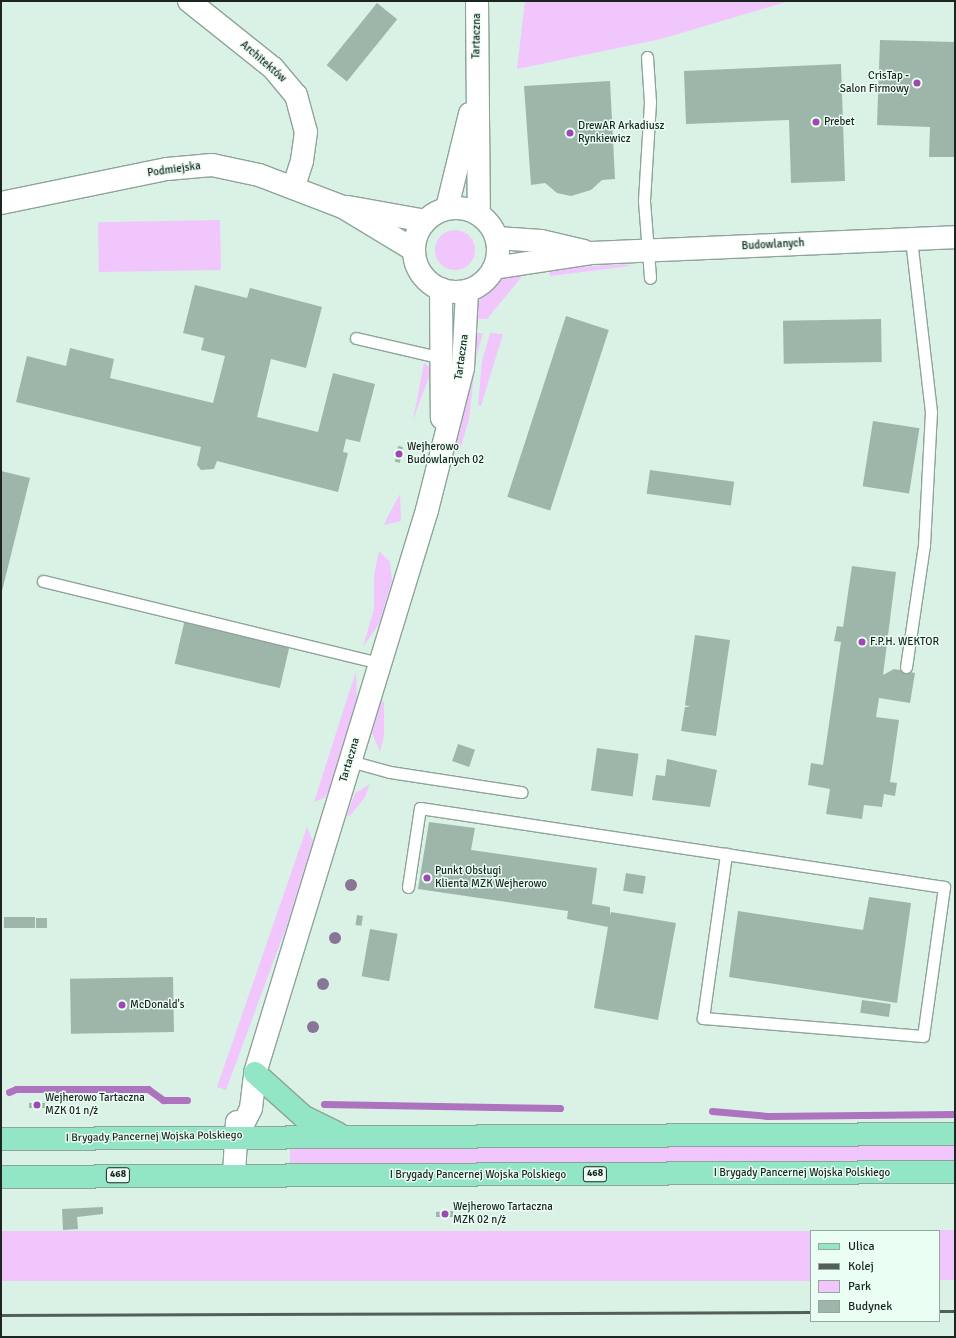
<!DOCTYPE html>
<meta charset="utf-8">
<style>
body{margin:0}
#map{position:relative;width:956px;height:1338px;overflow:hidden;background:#d9f2e5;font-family:Signika,sans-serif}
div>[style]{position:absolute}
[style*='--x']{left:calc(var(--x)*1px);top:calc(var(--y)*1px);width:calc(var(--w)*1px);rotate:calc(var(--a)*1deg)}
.green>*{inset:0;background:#f1c6fd;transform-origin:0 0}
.round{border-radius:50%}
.stream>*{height:7px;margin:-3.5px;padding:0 3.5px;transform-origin:3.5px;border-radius:3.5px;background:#ae73bf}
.building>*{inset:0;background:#9eb6a9;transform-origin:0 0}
.roads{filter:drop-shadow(1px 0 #8da499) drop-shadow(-1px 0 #8da499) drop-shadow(0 1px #8da499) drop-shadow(0 -1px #8da499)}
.service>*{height:11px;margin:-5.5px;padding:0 5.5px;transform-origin:5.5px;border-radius:5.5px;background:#fff}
.minor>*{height:22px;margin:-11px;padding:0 11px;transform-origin:11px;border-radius:11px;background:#fff}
.tertiary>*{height:22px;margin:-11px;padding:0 11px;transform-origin:11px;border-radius:11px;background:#fff}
.tertiary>.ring{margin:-11px;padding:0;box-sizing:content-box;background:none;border:22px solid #fff;border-radius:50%}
.primary>*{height:22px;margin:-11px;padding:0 11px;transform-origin:11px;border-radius:11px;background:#92e5c5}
.rail>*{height:3px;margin:-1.5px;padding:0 1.5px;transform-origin:1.5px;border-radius:1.5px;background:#525f59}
.trees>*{width:12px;height:12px;margin:-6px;border-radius:50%;background:#897596}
.dots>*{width:11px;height:11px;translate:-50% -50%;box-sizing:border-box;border:2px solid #eafef3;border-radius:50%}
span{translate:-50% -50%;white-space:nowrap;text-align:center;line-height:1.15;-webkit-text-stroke:3px #eafef3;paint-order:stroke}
.shield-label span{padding:1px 3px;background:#eafef3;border:1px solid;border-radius:3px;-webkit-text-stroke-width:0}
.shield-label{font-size:10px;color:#1c2521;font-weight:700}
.street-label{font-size:11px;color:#1c2521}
.poi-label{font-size:11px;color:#1c2521}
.right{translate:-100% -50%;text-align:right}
.left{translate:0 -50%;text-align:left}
.frame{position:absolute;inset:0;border:2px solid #1c2521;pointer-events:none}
.legend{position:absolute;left:810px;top:1230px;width:130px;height:92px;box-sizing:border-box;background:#eafef3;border:1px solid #98a79f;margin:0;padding:5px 7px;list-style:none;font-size:12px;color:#1c2521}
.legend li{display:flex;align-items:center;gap:8px;height:20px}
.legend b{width:20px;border:1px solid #98a79f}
</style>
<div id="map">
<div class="green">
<div style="clip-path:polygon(525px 1px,789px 1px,661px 39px,517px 69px)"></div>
<div style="left:220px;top:220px;width:50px;height:122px;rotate:89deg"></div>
<div class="round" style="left:435px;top:230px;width:40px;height:40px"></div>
<div style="clip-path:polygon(623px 264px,631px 266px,550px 276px,549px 269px)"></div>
<div style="clip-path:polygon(509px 274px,524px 274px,487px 319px,474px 319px,480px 298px)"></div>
<div style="clip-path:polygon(473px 333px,483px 333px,476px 358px,469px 419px,459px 453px,455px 451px)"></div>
<div style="clip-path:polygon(490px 333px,503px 334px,481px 406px,478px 405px,482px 361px)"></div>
<div style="clip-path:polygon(424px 363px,432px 369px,413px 420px)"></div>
<div style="clip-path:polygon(400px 494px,401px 521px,384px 525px,388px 516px)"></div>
<div style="clip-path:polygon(379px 551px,390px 562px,392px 581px,379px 624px,363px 647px,374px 609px,374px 575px)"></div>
<div style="clip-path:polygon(356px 671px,357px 698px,329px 790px,324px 798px,314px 802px)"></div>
<div style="clip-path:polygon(381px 701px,384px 702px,384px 736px,380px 752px,372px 733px)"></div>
<div style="clip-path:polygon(370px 784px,365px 797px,350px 816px,347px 815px,355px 793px)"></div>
<div style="clip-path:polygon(307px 827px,313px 841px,288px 922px,226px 1090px,217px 1087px)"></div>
<div style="clip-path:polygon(955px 1143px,955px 1160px,405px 1164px,290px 1164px,290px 1147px)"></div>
<div style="clip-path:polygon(955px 1230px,955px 1280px,939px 1280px,939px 1231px,846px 1231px)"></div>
<div style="left:811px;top:1231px;width:50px;height:810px;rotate:90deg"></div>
</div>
<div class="stream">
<div style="--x:9;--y:1092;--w:8;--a:-23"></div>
<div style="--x:16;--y:1089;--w:132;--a:0"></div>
<div style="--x:148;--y:1089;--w:19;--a:36"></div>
<div style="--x:163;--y:1100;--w:24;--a:0"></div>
<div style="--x:324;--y:1104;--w:236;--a:1"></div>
<div style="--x:712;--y:1111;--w:56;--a:5.1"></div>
<div style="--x:768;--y:1116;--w:187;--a:-0.6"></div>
</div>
<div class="building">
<div style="left:377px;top:3px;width:26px;height:80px;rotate:39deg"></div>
<div style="clip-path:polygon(880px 40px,955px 42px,955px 157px,929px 157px,930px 127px,877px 125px)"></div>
<div style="clip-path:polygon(841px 64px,845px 181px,791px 183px,789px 120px,686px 124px,684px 71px)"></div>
<div style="clip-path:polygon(610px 81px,615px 179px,602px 180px,591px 190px,571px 196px,557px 193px,545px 183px,531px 185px,524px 86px)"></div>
<div style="clip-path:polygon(195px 285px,247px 298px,250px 288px,322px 307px,306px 368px,271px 359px,257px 417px,318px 432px,333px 373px,375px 384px,360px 442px,346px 439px,343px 452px,348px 453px,338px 492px,217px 461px,214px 469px,201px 470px,197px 465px,201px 447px,16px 402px,27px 356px,66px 366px,70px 348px,114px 359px,110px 378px,213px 403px,225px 356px,201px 350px,204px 338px,183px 333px)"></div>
<div style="left:566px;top:316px;width:45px;height:190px;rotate:18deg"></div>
<div style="left:881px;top:319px;width:43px;height:98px;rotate:89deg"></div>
<div style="left:873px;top:421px;width:47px;height:66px;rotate:9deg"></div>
<div style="left:398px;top:446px;width:5px;height:16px;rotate:11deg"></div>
<div style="left:650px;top:470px;width:85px;height:24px;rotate:8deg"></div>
<div style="clip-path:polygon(1px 471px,30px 478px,2px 591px,1px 591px)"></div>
<div style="clip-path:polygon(852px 566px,896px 572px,883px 675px,894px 669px,915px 673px,910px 703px,879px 698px,876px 717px,899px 720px,890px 782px,897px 783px,895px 796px,884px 794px,882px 807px,864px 805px,862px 819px,826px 814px,830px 789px,808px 785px,811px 763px,823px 765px,841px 642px,834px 641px,837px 626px,843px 627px)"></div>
<div style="left:185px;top:619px;width:108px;height:46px;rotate:13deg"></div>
<div style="clip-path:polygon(695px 635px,730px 640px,716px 736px,681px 731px,685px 707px,690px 707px,685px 705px)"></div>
<div style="left:458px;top:744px;width:18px;height:18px;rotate:19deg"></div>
<div style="left:597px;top:748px;width:42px;height:43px;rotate:8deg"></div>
<div style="clip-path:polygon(667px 759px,717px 770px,710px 807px,652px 800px,656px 775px,665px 776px)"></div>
<div style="clip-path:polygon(429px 822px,475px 828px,471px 850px,597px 868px,592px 904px,610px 907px,610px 915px,611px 912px,676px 923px,658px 1020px,594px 1008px,608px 927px,567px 919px,568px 911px,418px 889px)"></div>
<div style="left:626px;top:873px;width:20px;height:18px;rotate:9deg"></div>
<div style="clip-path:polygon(869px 897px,911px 903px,897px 1003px,729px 977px,738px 911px,863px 930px)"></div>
<div style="left:357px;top:915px;width:6px;height:10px;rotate:9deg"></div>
<div style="left:35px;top:917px;width:11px;height:31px;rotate:90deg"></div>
<div style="left:36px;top:918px;width:11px;height:10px"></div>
<div style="left:370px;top:929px;width:28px;height:48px;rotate:10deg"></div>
<div style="left:173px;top:977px;width:55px;height:103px;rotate:89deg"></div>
<div style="left:862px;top:1000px;width:29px;height:13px;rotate:8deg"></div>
<div style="left:29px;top:1103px;width:16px;height:5px"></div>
<div style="clip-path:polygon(103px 1207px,103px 1214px,77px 1217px,78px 1229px,63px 1230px,62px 1209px)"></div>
<div style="clip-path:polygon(453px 1211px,453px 1217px,436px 1217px,436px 1212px)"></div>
</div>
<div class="roads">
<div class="service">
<div style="--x:647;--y:57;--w:45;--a:86.2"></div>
<div style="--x:650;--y:102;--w:99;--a:93.5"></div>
<div style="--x:644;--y:201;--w:77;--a:85.5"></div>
<div style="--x:356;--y:338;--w:88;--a:13.1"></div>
<div style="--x:43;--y:581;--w:347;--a:13.7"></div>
<div style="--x:906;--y:667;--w:123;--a:-81.6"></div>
<div style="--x:924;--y:545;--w:133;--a:-87"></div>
<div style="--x:931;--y:412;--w:174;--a:-96.6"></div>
<div style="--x:350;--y:761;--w:41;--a:15.4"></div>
<div style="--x:390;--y:772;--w:133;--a:8.7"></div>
<div style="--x:408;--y:887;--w:80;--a:-81.4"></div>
<div style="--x:420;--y:808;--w:530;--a:8.57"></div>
<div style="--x:944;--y:887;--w:150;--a:98"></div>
<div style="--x:923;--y:1036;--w:221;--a:-175.3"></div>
<div style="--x:703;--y:1018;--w:166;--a:-82"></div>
</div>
<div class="minor">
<div style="--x:189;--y:1;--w:107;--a:38.6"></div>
<div style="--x:273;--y:68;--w:35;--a:50"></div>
<div style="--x:296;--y:95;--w:38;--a:75"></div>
<div style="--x:306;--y:132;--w:29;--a:98"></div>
<div style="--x:302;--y:161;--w:28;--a:108"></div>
<div style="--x:1;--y:203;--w:169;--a:-11.6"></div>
<div style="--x:167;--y:169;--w:45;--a:-5.1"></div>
<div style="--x:212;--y:165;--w:48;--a:12"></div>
<div style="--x:259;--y:175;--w:90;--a:20.9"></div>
<div style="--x:343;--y:207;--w:83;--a:31.2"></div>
<div style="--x:348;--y:207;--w:78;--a:10.3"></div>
<div style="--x:497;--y:238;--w:44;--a:3.9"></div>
<div style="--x:541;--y:241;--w:44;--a:13.1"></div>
<div style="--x:494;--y:268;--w:98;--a:-8.8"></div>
<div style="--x:591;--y:253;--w:364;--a:-2.5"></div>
</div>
<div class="tertiary">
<div style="--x:477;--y:1;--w:213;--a:89.5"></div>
<div style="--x:447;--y:208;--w:97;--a:-76.3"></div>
<div class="ring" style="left:414px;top:208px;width:62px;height:62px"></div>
<div style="--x:441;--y:289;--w:129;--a:89.6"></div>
<div style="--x:237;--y:1136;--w:31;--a:-63"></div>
<div style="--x:251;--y:1108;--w:35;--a:-83"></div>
<div style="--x:255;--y:1073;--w:589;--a:-73.01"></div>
<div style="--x:427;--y:510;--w:146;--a:-75.8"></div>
<div style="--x:463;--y:368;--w:77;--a:-87"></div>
<div style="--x:234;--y:1175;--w:53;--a:-86.8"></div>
</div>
<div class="primary">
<div style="--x:255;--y:1073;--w:66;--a:41.9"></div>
<div style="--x:304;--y:1117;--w:37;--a:26"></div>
<div style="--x:1;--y:1139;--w:954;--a:-0.3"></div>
<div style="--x:1;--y:1177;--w:954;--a:-0.3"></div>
</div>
</div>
<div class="rail">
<div style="--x:939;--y:1311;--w:16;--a:0"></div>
<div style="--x:1;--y:1315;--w:810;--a:-0.21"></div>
</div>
<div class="trees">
<div style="left:351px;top:885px"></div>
<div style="left:335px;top:938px"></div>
<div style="left:323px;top:984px"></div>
<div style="left:313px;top:1027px"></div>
</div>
<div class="dots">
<div style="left:917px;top:83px;background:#9f48b5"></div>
<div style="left:816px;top:122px;background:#9f48b5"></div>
<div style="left:570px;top:133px;background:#9f48b5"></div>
<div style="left:399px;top:454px;background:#9f48b5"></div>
<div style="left:862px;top:642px;background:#9f48b5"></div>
<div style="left:427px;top:878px;background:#9f48b5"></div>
<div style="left:122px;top:1005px;background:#9f48b5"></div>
<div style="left:37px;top:1105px;background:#9f48b5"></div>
<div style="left:445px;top:1214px;background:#9f48b5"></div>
</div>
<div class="shield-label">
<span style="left:595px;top:1174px">468</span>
<span style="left:118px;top:1175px">468</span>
</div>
<div class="street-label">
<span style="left:477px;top:36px;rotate:-89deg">Tartaczna</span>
<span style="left:263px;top:62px;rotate:41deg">Architektów</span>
<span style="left:174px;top:170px;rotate:-8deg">Podmiejska</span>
<span style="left:773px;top:245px;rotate:-3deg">Budowlanych</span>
<span style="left:462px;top:357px;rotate:-82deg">Tartaczna</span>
<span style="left:350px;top:760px;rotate:-73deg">Tartaczna</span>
<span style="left:154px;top:1137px;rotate:-1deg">I Brygady Pancernej Wojska Polskiego</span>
<span style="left:802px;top:1173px">I Brygady Pancernej Wojska Polskiego</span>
<span style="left:478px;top:1175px">I Brygady Pancernej Wojska Polskiego</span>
</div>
<div class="poi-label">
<span class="right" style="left:909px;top:83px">CrisTap -<br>Salon Firmowy</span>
<span class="left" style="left:824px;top:122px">Prebet</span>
<span class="left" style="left:578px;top:133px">DrewAR Arkadiusz<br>Rynkiewicz</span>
<span class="left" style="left:407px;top:454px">Wejherowo<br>Budowlanych 02</span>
<span class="left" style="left:870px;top:642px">F.P.H. WEKTOR</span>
<span class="left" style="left:435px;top:878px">Punkt Obsługi<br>Klienta MZK Wejherowo</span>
<span class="left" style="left:130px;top:1005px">McDonald's</span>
<span class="left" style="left:45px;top:1105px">Wejherowo Tartaczna<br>MZK 01 n/ż</span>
<span class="left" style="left:453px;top:1214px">Wejherowo Tartaczna<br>MZK 02 n/ż</span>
</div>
<div class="frame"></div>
<ul class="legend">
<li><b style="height:5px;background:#92e5c5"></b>Ulica</li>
<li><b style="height:5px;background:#525f59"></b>Kolej</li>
<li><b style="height:11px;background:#f1c6fd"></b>Park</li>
<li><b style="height:11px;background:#9eb6a9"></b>Budynek</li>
</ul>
</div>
